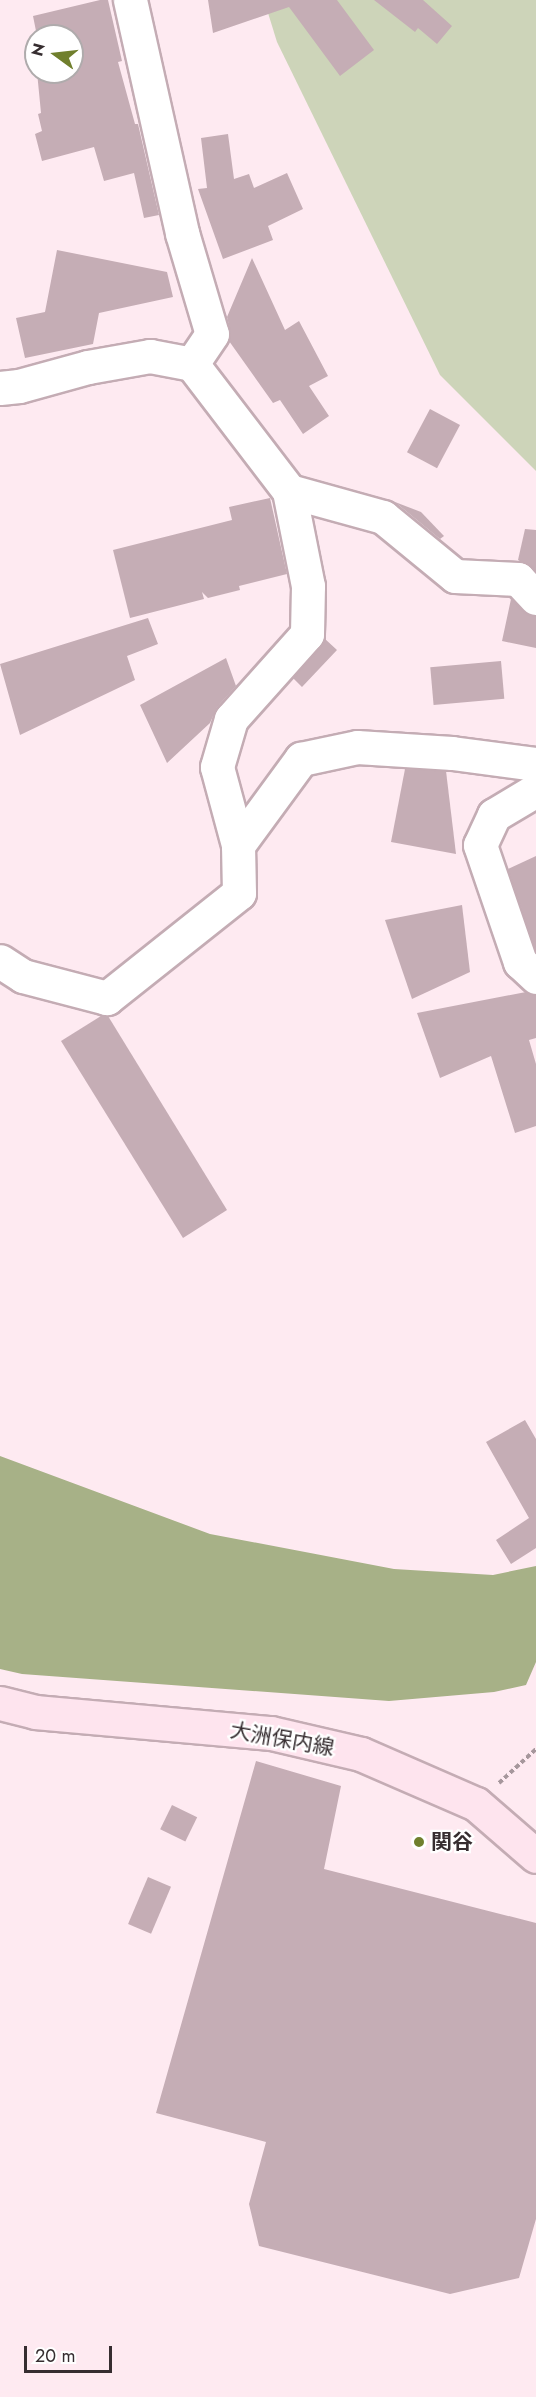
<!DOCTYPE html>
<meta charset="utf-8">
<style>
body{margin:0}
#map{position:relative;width:536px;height:2397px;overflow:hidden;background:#feeaf1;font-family:Jost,"Noto Sans JP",sans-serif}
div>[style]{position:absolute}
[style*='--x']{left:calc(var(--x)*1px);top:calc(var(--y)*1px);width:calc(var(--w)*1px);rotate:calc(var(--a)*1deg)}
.green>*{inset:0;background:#cdd4b9}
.water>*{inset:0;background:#a7b187}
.building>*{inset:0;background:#c5adb5;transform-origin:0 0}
.path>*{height:4px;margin-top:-2px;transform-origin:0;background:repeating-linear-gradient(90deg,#a6979c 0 4.5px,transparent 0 7.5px)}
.roads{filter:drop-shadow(2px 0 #c4acb4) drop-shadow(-2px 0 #c4acb4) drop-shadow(0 2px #c4acb4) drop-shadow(0 -2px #c4acb4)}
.street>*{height:33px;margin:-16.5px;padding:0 16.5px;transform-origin:16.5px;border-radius:16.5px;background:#fff}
.secondary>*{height:33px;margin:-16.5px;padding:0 16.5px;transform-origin:16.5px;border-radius:16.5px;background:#fee4ee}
.dots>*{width:16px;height:16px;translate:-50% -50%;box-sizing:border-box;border:3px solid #fff;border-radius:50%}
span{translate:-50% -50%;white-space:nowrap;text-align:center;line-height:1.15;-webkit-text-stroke:4.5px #fff;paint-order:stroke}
.street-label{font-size:21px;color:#362d30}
.poi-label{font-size:21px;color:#362d30;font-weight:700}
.left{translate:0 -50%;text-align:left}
.north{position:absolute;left:24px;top:24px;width:60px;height:60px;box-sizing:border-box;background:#fff;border:2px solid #afabac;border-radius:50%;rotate:285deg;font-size:16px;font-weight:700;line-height:24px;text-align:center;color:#362d30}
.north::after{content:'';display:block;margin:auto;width:21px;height:27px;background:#707f2d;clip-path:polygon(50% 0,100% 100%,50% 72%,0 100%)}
.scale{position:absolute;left:24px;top:2346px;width:88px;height:27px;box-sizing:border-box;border:3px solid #362d30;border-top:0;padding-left:8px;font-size:18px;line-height:21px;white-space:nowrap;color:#362d30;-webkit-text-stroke:4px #fff;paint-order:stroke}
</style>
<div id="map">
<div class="green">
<div style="clip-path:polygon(264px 0,536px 0,536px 471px,440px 375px,277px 42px)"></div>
</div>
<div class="water">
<div style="clip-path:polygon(0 1456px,210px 1534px,394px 1569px,493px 1575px,536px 1566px,536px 1662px,526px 1685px,494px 1692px,389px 1701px,22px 1674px,0 1669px)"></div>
</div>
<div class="building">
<div style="clip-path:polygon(100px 0,108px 0,122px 61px,118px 62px,135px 124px,138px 124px,159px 215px,144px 218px,134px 173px,104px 181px,94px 147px,42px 161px,35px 134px,42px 131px,38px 114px,41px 113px,37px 72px,72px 72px,72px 36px,37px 36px,33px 16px)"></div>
<div style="clip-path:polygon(208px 0,337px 0,374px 50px,340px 76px,289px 7px,213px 33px)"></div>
<div style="clip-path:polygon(374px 0,423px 0,452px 26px,437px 44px,418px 28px,415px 32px)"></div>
<div style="clip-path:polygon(228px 134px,234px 179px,249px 174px,254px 188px,287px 173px,303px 209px,268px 226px,273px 240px,223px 259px,198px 189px,207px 188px,201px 138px)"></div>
<div style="clip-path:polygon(57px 250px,167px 272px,173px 297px,99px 313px,93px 344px,25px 358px,16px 318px,45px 312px)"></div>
<div style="clip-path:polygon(252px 258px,285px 330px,299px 321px,328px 376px,309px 386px,329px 416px,303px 434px,280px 400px,273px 403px,229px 341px,230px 329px,227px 317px)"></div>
<div style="left:430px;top:409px;width:34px;height:49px;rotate:28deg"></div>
<div style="clip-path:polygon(270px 498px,287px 574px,239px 586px,240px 590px,208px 598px,202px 592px,204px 599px,130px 618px,113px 550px,232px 520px,229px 507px)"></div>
<div style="clip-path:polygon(395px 502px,421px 512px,444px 536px,440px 539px)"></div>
<div style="clip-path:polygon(525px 529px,536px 530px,536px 571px,518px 560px)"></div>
<div style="clip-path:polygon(511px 599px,523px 611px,536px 616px,536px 648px,502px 641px)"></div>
<div style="clip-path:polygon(148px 618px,158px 644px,127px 656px,135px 680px,20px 735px,0 664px)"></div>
<div style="clip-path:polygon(324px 638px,337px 650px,302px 687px,293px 678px,321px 646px)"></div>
<div style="clip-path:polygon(226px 658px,236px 686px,217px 707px,210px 723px,167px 763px,140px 705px)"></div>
<div style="left:501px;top:661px;width:38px;height:71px;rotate:85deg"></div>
<div style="clip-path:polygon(405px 769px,446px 771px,456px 854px,391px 842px)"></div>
<div style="clip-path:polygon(536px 856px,536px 951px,508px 869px)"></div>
<div style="clip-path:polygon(462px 905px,470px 972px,412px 999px,385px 920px)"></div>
<div style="clip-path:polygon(526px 992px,536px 995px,536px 1038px,529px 1040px,536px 1064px,536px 1126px,515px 1133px,491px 1056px,440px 1078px,417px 1013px)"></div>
<div style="clip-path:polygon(101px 1016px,108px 1016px,227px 1210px,183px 1238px,61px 1041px)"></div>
<div style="clip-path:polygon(525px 1420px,536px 1439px,536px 1548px,511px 1564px,496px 1540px,529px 1518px,486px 1442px)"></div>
<div style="clip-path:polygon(256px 1761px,341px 1786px,324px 1869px,536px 1923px,536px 2219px,519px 2278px,450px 2294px,259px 2246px,249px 2204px,266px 2142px,156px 2113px)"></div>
<div style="left:172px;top:1805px;width:28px;height:27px;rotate:26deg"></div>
<div style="left:148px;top:1877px;width:25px;height:51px;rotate:23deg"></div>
</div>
<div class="path">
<div style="--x:499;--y:1783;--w:50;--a:-42.6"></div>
</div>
<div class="roads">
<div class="street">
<div style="--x:130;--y:0;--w:239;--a:77.4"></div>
<div style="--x:182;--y:233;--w:105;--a:73.5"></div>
<div style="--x:212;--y:334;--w:36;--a:124"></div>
<div style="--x:0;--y:388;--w:19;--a:-6"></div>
<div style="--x:19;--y:386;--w:72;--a:-15.4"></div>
<div style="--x:88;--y:367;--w:63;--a:-10.1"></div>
<div style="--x:150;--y:356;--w:43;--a:10.8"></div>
<div style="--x:192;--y:364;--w:160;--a:52.6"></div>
<div style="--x:289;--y:491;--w:97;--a:78.7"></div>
<div style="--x:308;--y:586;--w:48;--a:91.2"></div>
<div style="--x:307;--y:634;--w:114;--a:131.8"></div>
<div style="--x:231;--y:719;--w:50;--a:106.3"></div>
<div style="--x:217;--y:767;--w:81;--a:74.9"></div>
<div style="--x:238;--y:845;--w:48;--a:88.8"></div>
<div style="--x:239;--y:893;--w:169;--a:141.5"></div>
<div style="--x:107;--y:998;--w:87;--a:-165.3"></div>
<div style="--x:23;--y:976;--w:27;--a:-147"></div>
<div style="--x:289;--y:491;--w:98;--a:15.5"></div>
<div style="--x:383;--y:517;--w:93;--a:39.3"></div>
<div style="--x:455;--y:576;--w:63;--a:2.7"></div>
<div style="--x:518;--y:579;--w:26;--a:47"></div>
<div style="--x:536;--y:790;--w:49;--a:149.2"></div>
<div style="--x:494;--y:815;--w:33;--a:115"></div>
<div style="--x:480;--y:845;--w:124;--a:71.1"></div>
<div style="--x:520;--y:962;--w:22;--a:43"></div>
<div style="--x:238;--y:845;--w:107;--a:-53.8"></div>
<div style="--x:301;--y:759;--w:57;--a:-12.1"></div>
<div style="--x:357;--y:747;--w:95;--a:3.6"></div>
<div style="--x:452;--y:753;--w:85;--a:7.5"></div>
</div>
<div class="secondary">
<div style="--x:0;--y:1703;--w:36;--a:14"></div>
<div style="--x:35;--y:1712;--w:237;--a:5.1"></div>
<div style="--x:271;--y:1733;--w:92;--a:13.1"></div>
<div style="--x:361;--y:1754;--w:125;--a:23.5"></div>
<div style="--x:476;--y:1804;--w:79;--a:40.9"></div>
</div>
</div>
<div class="dots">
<div style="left:419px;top:1842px;background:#707f2d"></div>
</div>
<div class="street-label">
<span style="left:282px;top:1739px;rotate:10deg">大洲保内線</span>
</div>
<div class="poi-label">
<span class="left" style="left:431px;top:1842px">関谷</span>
</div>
<div class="north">N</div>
<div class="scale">20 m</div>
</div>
